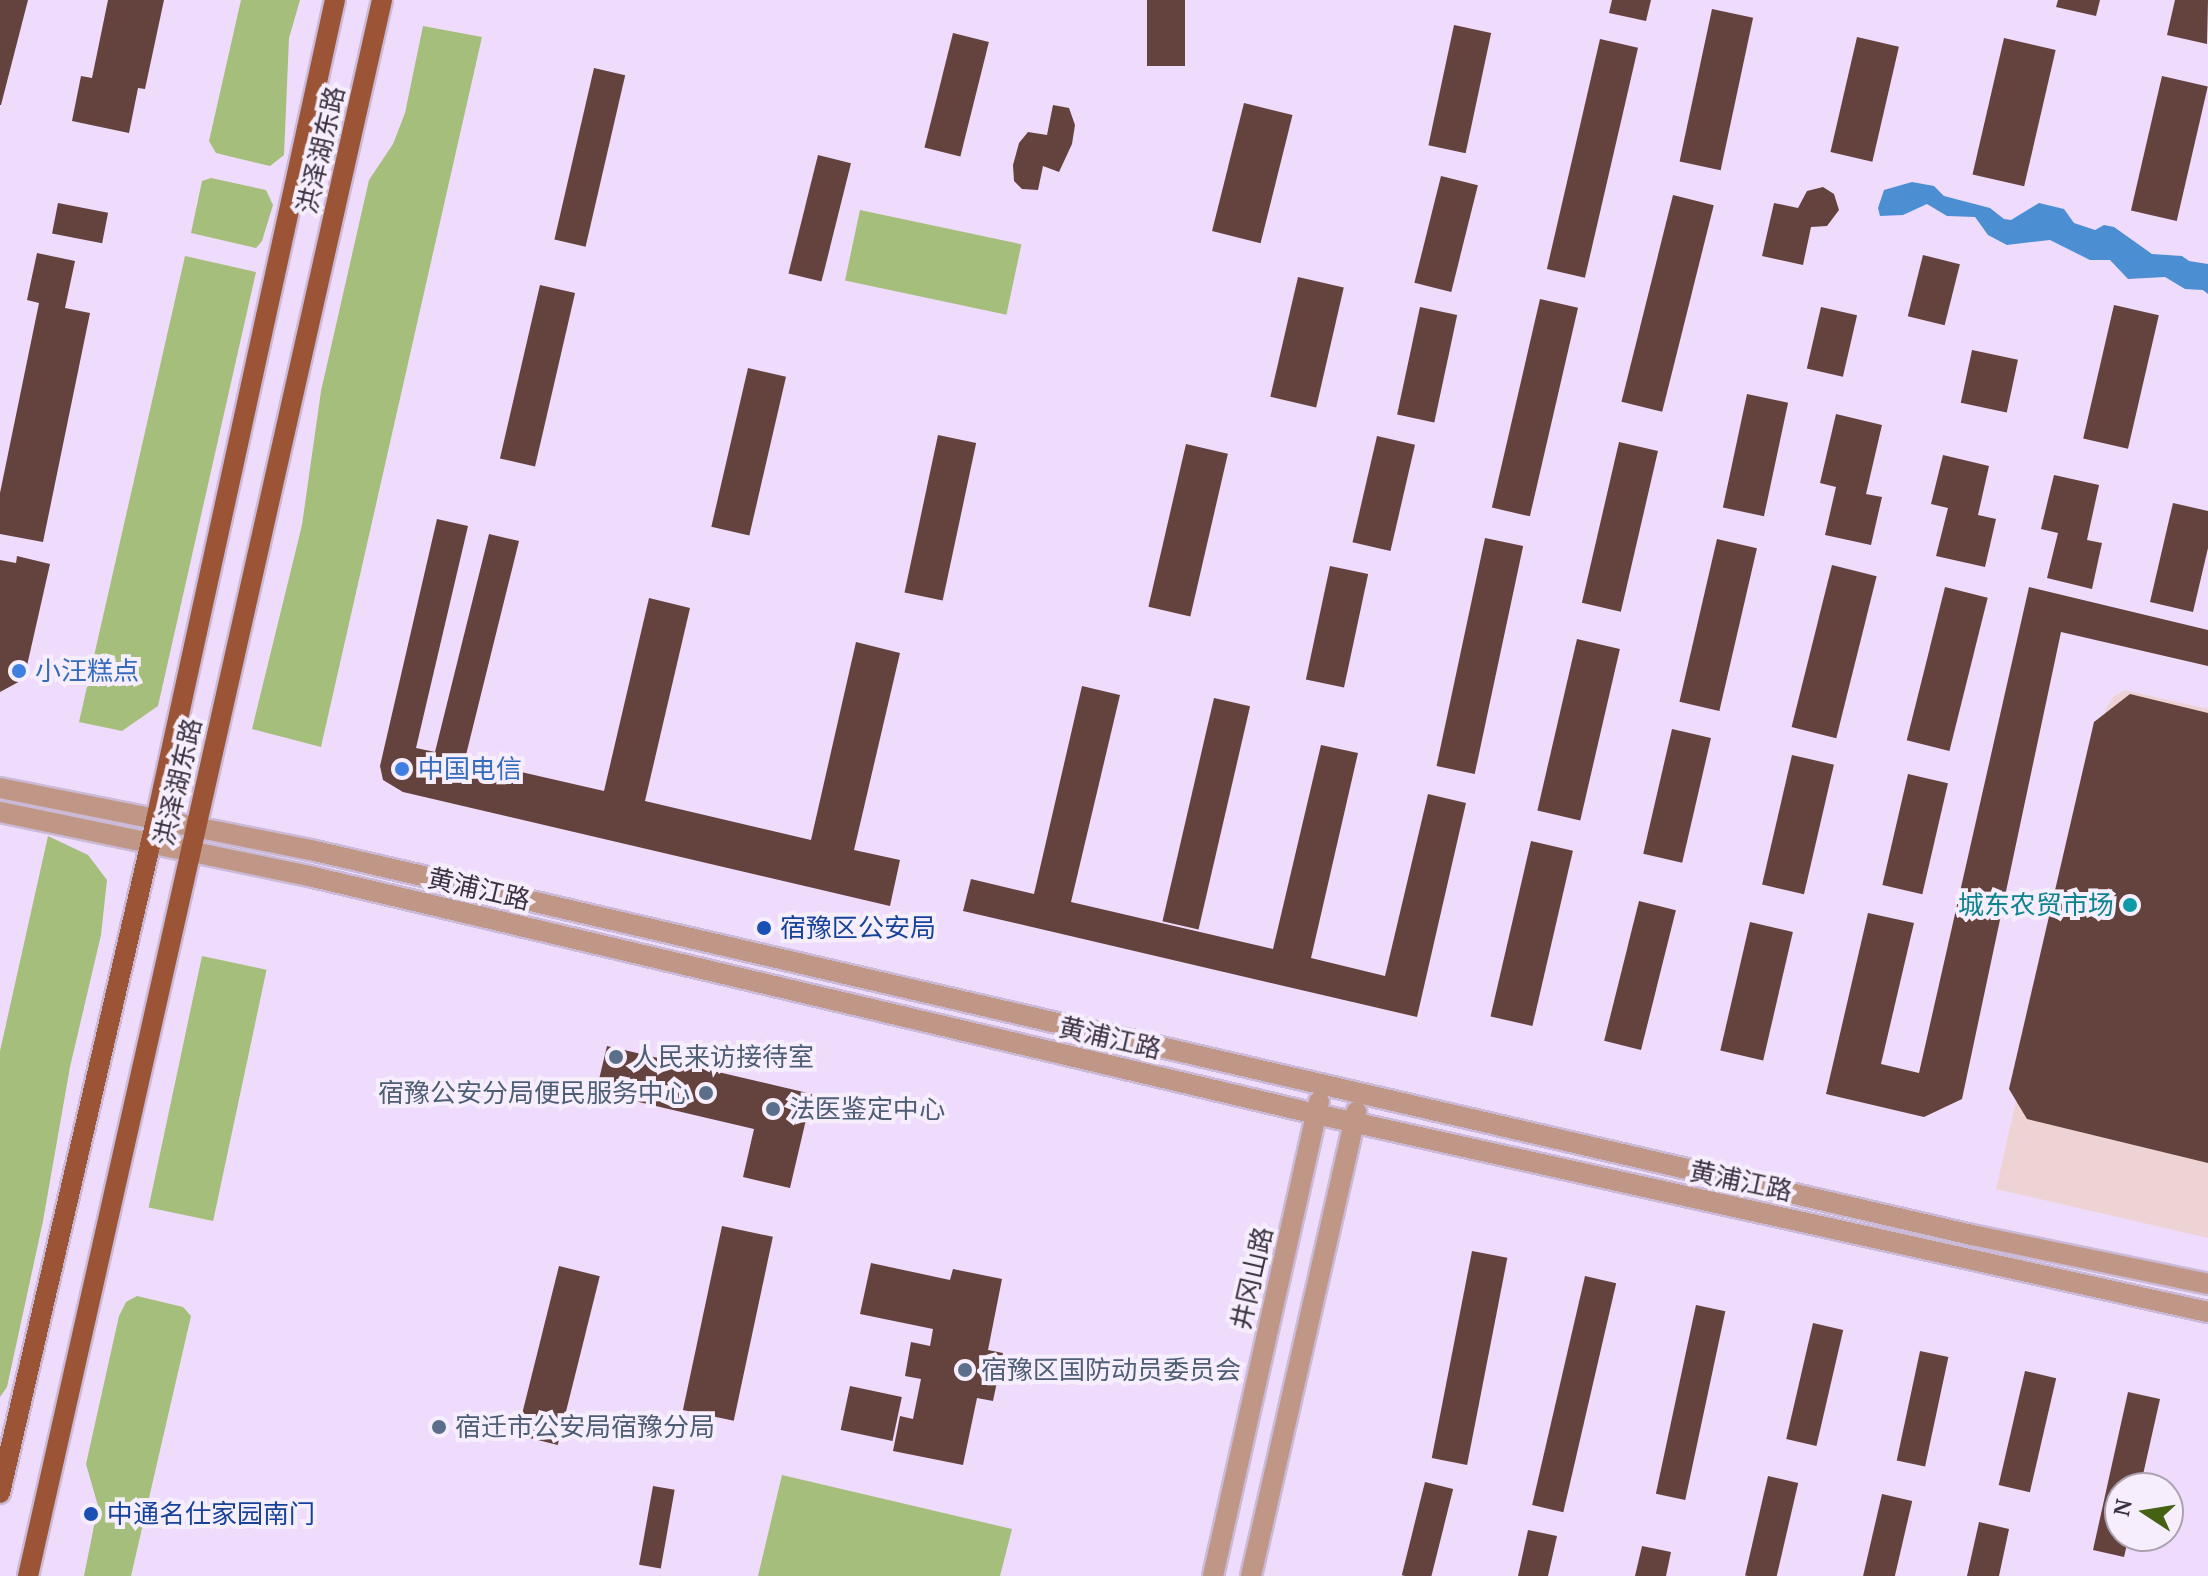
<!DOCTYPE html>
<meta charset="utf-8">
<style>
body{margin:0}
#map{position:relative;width:2208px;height:1576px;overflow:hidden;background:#efdcfd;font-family:"PT Serif","Noto Sans SC",serif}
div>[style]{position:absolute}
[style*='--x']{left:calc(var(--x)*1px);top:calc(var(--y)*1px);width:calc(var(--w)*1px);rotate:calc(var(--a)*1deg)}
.commercial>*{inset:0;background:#eed3d5}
.green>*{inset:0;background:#a5be7b;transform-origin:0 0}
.water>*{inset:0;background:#4b8fd2}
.building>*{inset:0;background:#64423e;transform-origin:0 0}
.roads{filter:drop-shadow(2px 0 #cbbad7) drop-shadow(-2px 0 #cbbad7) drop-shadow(0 2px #cbbad7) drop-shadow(0 -2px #cbbad7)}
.tertiary>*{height:20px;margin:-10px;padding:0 10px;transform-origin:10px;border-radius:10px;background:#c09786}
.primary>*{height:20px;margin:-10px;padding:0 10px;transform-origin:10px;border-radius:10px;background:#9b5435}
.dots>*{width:22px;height:22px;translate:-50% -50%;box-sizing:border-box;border:4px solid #f6eefc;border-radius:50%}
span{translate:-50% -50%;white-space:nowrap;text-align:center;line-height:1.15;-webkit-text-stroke:8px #f6eefc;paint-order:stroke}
.street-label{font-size:26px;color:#3a323f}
.shop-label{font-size:26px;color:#366cbe}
.left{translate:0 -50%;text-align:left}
.culture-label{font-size:26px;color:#0d838f}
.right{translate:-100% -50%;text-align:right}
.transit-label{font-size:26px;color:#164399}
.service-label{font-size:26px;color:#4e5e75}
.north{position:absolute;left:2104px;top:1472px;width:80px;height:80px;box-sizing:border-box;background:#f6eefc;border:2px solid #aba3b0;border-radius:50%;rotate:282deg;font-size:22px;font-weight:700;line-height:32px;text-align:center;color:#3a323f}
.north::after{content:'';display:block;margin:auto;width:28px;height:36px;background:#456113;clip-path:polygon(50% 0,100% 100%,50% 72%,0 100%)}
</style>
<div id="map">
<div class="commercial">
<div style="clip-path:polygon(2125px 690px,2208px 709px,2208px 1238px,1996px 1189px,2106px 708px,2114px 696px)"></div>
</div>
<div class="green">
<div style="clip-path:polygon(241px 0,300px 0,289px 38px,284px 155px,270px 166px,216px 153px,209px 141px)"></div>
<div style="clip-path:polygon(423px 26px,482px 37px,321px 747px,252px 729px,302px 525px,321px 391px,369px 180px,393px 144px,405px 113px)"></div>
<div style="clip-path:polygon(211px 178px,266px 190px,273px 205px,262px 241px,256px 248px,191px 233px,202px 181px)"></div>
<div style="left:860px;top:210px;width:165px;height:72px;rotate:12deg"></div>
<div style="clip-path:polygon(185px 256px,256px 272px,158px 706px,122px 731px,79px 722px)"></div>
<div style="clip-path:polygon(48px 836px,88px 855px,107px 880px,101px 935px,70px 1067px,43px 1221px,7px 1387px,0 1397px,0 1051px)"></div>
<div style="left:202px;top:956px;width:66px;height:257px;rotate:12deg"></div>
<div style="clip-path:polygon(137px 1296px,183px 1307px,191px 1316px,131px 1576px,84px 1576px,98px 1506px,86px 1464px,119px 1316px,126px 1302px)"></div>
<div style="clip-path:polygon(782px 1475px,1012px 1529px,1000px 1576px,758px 1576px)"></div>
</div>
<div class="water">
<div style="clip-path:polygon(1912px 182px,1934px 186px,1944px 196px,1990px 208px,2004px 219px,2011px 220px,2039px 203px,2064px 209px,2074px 223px,2095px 230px,2104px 225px,2114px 227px,2152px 254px,2182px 256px,2189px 261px,2208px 264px,2208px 294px,2203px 290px,2185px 289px,2165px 277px,2128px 279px,2110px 260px,2090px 260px,2050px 240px,2007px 245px,1988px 235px,1975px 217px,1947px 216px,1927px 204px,1903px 215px,1880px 216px,1878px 208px,1884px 190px)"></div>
</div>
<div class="building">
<div style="clip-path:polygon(0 0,28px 0,1px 105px,0 105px)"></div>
<div style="clip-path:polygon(108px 0,164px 0,145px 89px,138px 88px,129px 133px,72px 121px,81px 76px,92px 78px)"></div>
<div style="left:1147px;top:0;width:38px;height:66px"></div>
<div style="clip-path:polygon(1612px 0,1651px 0,1646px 21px,1609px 13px)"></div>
<div style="clip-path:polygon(2058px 0,2100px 0,2096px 16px,2056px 7px)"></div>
<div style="clip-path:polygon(2175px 0,2208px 0,2207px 44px,2167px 35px)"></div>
<div style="left:1712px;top:9px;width:42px;height:156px;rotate:12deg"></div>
<div style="left:1454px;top:25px;width:38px;height:123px;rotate:12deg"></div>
<div style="left:953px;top:33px;width:37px;height:118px;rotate:14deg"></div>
<div style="left:1857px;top:37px;width:43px;height:118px;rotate:13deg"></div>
<div style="left:2004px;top:38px;width:53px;height:140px;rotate:13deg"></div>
<div style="left:1600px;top:39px;width:39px;height:236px;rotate:13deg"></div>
<div style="left:594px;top:68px;width:32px;height:176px;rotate:13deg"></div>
<div style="left:2162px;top:76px;width:47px;height:138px;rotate:13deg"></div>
<div style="left:1244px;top:103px;width:50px;height:132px;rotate:14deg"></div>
<div style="clip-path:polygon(1053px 105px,1069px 108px,1075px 125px,1072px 144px,1059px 172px,1043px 166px,1038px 190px,1022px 189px,1014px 181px,1013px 165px,1019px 143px,1028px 132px,1047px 135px)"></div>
<div style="left:818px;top:155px;width:34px;height:122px;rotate:14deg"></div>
<div style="left:1441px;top:176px;width:38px;height:110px;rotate:14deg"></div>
<div style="clip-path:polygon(1823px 187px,1834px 194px,1839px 210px,1827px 226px,1811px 227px,1803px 265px,1762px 256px,1774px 203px,1798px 208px,1807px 191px)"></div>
<div style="left:1673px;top:195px;width:42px;height:213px;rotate:14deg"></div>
<div style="left:58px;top:203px;width:51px;height:31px;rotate:11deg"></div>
<div style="clip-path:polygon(37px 253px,75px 261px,65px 308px,90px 313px,43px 542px,0 534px,0 493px,39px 303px,27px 300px)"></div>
<div style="left:1923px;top:255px;width:38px;height:63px;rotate:14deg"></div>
<div style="left:1298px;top:277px;width:47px;height:123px;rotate:13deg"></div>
<div style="left:540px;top:285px;width:36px;height:178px;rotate:13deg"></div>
<div style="left:1540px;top:299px;width:39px;height:214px;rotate:13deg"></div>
<div style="left:2114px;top:305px;width:46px;height:137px;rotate:13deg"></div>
<div style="left:1420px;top:307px;width:38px;height:110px;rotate:12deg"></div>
<div style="left:1821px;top:307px;width:37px;height:63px;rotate:13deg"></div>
<div style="left:1972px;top:350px;width:47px;height:54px;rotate:12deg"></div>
<div style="left:748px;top:368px;width:39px;height:163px;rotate:13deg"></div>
<div style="left:1747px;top:394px;width:42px;height:116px;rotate:12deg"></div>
<div style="clip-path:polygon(1836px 414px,1882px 425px,1866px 494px,1882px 497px,1871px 545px,1825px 535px,1836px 487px,1820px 483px)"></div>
<div style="left:938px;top:435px;width:39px;height:161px;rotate:12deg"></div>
<div style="left:1377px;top:436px;width:39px;height:109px;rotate:13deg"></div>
<div style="left:1619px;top:442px;width:40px;height:165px;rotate:13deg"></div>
<div style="left:1186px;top:444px;width:43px;height:167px;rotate:13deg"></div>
<div style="clip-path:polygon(1943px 455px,1989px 466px,1978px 515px,1996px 519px,1985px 567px,1936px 556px,1948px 508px,1931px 504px)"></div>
<div style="clip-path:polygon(2054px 475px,2099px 485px,2087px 540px,2102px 543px,2092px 589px,2047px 578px,2058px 533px,2041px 529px)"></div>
<div style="clip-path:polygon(2173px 503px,2208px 511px,2208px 548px,2193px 612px,2150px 602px)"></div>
<div style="clip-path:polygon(437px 519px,468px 526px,416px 748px,435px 752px,489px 534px,519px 541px,465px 759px,604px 791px,649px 598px,690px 608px,645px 801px,811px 840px,856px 642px,900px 653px,854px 850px,900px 860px,890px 906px,403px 792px,383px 780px,380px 766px)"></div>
<div style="left:1485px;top:538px;width:39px;height:233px;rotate:12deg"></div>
<div style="left:1717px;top:539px;width:41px;height:167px;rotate:13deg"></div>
<div style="clip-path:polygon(17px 556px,50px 564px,24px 679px,0 692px,0 560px,16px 563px)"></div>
<div style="left:1832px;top:565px;width:46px;height:167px;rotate:14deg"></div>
<div style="left:1330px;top:566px;width:39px;height:116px;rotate:12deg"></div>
<div style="left:1945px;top:587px;width:44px;height:158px;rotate:14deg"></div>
<div style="clip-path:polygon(2029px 587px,2208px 630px,2208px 666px,2061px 632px,1962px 1099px,1924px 1117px,1826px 1094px,1868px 913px,1914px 923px,1881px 1064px,1919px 1073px)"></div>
<div style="left:1577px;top:639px;width:44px;height:176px;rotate:13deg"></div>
<div style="clip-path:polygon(1082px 686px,1120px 695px,1071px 902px,1273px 949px,1321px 745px,1358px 753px,1311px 958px,1385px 976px,1428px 794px,1466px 803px,1417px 1017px,963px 911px,971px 879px,1034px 894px)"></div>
<div style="clip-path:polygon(2130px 694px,2208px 713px,2208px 1163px,2027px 1119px,2009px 1089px,2094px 722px)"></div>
<div style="left:1214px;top:698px;width:37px;height:229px;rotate:13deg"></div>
<div style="left:1672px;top:729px;width:40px;height:128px;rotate:13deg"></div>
<div style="left:1792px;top:755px;width:43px;height:133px;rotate:13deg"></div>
<div style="left:1908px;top:774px;width:41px;height:114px;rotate:13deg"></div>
<div style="left:1531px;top:841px;width:43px;height:180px;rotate:13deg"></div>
<div style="left:1639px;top:901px;width:38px;height:144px;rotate:14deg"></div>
<div style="left:1750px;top:922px;width:44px;height:132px;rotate:13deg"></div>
<div style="clip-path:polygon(607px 1046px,812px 1094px,790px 1188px,743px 1177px,754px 1129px,596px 1092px)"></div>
<div style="left:722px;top:1226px;width:52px;height:188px;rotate:12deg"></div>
<div style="left:1472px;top:1251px;width:36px;height:211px;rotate:11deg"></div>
<div style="clip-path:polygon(871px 1263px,950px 1280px,953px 1269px,1002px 1279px,988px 1350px,1003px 1353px,993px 1401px,977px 1398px,963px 1465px,893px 1451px,900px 1416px,913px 1419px,921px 1379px,905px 1376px,911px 1342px,930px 1346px,933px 1329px,860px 1314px)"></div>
<div style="left:559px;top:1266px;width:42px;height:174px;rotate:14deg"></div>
<div style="left:1585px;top:1276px;width:32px;height:235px;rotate:13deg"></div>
<div style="left:1696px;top:1305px;width:30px;height:193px;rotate:12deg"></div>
<div style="left:1813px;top:1323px;width:31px;height:119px;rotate:13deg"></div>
<div style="left:1920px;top:1351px;width:29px;height:112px;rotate:12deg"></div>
<div style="left:2025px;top:1371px;width:32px;height:117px;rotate:13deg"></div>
<div style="left:850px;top:1386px;width:53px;height:45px;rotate:12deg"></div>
<div style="clip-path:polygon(2128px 1392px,2160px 1399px,2140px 1488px,2120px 1488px,2120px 1536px,2129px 1536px,2124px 1557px,2093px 1550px)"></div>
<div style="left:1768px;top:1476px;width:31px;height:102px;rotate:13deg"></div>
<div style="left:1425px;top:1482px;width:29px;height:96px;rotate:14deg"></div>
<div style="left:653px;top:1486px;width:22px;height:80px;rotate:10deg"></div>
<div style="left:1882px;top:1494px;width:31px;height:84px;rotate:13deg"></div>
<div style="clip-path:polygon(1979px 1522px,2009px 1529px,1999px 1576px,1967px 1576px)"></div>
<div style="clip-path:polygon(1528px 1530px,1557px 1536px,1548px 1576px,1518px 1576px)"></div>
<div style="clip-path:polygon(1642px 1546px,1671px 1552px,1666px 1576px,1635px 1576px)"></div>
</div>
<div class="roads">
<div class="tertiary">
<div style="--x:0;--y:788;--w:321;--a:11.3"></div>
<div style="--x:315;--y:851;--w:1701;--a:13.05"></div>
<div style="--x:1972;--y:1235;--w:241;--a:11.7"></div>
<div style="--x:0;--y:812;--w:316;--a:11.7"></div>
<div style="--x:309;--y:876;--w:1035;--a:13.3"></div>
<div style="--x:1316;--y:1114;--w:914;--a:12.52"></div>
<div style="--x:1213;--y:1576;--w:486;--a:-77.4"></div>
<div style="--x:1251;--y:1576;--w:476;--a:-77.2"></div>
</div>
<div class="primary">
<div style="--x:0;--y:1493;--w:691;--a:-76.95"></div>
<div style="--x:156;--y:820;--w:839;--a:-77.69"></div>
<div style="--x:28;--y:1576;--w:1615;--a:-77.34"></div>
</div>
</div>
<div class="dots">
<div style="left:19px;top:671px;background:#3f7fe0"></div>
<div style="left:402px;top:769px;background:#3f7fe0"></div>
<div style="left:2130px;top:905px;background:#0f9aa8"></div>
<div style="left:764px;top:928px;background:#1a4fb4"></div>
<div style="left:616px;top:1057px;background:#5c6f8a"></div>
<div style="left:706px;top:1093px;background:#5c6f8a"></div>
<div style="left:773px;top:1109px;background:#5c6f8a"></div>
<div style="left:965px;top:1370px;background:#5c6f8a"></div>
<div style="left:439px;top:1427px;background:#5c6f8a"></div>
<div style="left:91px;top:1514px;background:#1a4fb4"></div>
</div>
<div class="street-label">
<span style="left:321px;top:150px;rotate:-77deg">洪泽湖东路</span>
<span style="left:178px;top:782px;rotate:-77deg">洪泽湖东路</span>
<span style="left:479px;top:889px;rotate:13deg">黄浦江路</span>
<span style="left:1110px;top:1038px;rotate:13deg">黄浦江路</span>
<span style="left:1741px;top:1181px;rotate:12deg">黄浦江路</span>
<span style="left:1252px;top:1278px;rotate:-77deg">井冈山路</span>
</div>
<div class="shop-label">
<span class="left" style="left:35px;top:671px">小汪糕点</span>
<span class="left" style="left:418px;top:769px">中国电信</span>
</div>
<div class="culture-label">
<span class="right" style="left:2114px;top:905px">城东农贸市场</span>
</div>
<div class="transit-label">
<span class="left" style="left:780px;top:928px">宿豫区公安局</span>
<span class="left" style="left:107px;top:1514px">中通名仕家园南门</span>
</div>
<div class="service-label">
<span class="left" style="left:632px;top:1057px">人民来访接待室</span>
<span class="right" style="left:690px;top:1093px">宿豫公安分局便民服务中心</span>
<span class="left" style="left:789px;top:1109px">法医鉴定中心</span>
<span class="left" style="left:981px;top:1370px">宿豫区国防动员委员会</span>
<span class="left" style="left:455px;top:1427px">宿迁市公安局宿豫分局</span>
</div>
<div class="north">N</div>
</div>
